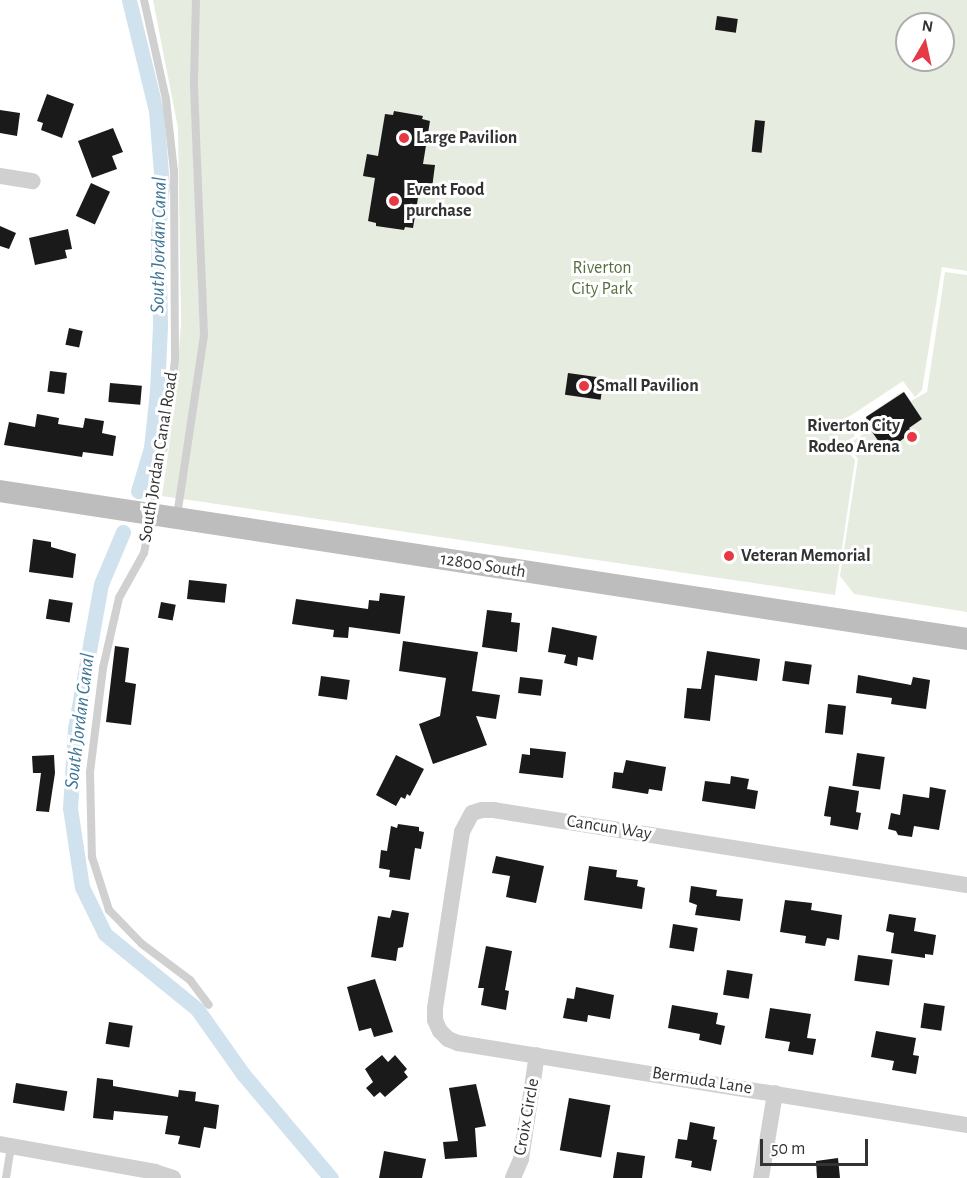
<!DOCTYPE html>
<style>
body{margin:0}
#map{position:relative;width:967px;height:1178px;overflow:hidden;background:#fff;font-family:"Alegreya Sans",sans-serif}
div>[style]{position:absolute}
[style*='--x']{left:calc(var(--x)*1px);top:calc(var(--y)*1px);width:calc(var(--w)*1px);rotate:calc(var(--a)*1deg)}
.green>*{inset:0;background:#e6ecdf}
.canal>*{height:15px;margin:-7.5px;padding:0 7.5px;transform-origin:7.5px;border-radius:7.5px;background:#cfe2ee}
.building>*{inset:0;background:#1a1a1a;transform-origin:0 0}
.lane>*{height:8px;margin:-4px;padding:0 4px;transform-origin:4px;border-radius:4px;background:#d0d0d0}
.street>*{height:16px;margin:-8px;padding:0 8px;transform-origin:8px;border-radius:8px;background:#d0d0d0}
.secondary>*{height:22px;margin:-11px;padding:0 11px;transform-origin:11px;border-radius:11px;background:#bdbdbd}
.dots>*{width:16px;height:16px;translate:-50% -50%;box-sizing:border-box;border:3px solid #fff;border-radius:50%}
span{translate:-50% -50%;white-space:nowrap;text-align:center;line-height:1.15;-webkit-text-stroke:6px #fff;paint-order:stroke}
.poi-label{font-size:18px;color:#333;font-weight:700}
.left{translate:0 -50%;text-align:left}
.right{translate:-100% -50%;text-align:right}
.park-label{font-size:18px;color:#56703f}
.street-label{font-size:18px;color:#333}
.water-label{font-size:20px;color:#3f7597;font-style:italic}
.north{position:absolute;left:895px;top:12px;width:60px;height:60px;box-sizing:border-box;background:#fff;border:2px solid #adadad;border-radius:50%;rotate:9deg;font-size:16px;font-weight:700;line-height:24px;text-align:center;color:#333}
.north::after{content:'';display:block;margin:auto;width:21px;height:27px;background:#e63946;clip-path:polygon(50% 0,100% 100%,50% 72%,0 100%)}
.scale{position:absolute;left:760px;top:1139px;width:108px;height:27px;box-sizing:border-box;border:3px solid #333;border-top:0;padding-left:8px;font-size:18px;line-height:21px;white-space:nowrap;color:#333;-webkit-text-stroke:4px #fff;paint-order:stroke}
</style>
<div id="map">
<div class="green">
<div style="clip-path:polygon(evenodd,153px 0,967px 0,967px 271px,942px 267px,922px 390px,915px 397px,903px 381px,844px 420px,855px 436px,842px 444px,855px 460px,835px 595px,162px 496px,174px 412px,181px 324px,178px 128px,153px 0,907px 24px,943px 24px,943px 60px,907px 60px,907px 24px)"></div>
<div style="clip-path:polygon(945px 272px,967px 275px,967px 612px,854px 594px,840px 576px,858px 459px,847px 445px,872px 428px,865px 417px,903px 391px,911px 401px,927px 392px)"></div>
</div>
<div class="canal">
<div style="--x:129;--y:0;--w:114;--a:76.3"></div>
<div style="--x:156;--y:111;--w:75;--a:85.4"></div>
<div style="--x:162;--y:186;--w:49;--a:94.7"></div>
<div style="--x:158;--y:235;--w:91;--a:88.7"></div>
<div style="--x:160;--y:326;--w:65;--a:92.6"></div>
<div style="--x:157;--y:391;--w:57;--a:96"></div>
<div style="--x:151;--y:448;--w:45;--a:106.8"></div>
<div style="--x:123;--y:532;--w:56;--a:112.9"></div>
<div style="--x:101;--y:584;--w:147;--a:100.2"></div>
<div style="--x:75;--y:729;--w:79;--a:93.6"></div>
<div style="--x:70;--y:808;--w:80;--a:81.4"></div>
<div style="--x:82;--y:887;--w:52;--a:63.9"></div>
<div style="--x:105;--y:934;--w:119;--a:39.2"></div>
<div style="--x:197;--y:1009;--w:80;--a:54.7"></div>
<div style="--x:243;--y:1074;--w:136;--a:49.8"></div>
</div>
<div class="building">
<div style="left:717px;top:16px;width:21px;height:14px;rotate:8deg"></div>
<div style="clip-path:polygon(47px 94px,74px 104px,62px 138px,41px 130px,43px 123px,37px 121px)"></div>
<div style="clip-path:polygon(0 110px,20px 113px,17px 136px,0 133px)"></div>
<div style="clip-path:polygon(394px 111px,423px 116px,422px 119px,430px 121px,423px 164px,435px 165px,432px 188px,420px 186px,413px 228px,405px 227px,404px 230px,376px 226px,376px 223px,368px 221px,375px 178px,363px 176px,367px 154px,378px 156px,385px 114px,393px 115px)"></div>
<div style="left:755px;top:120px;width:10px;height:32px;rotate:6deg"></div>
<div style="clip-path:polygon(113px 128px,123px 152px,112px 156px,117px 169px,92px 178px,78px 141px)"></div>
<div style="left:91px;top:183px;width:21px;height:36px;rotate:25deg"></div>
<div style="clip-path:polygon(0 226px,16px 233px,9px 249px,0 246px)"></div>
<div style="clip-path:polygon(68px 229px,72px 249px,65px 250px,67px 258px,35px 265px,29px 238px)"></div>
<div style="left:69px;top:328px;width:14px;height:17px;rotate:12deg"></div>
<div style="left:50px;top:371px;width:17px;height:21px;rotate:7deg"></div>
<div style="left:568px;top:373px;width:36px;height:22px;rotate:8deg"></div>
<div style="left:110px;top:383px;width:32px;height:19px;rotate:5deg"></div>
<div style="clip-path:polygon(904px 392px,922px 419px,909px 428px,912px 432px,886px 452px,870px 429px,866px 417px)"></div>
<div style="clip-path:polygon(37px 414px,59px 418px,58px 424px,83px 428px,85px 418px,104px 421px,102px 433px,116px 436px,113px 456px,83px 452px,82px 457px,4px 445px,9px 422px,35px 427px)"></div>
<div style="clip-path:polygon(33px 539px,51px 542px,51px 547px,76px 554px,73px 578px,29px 572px)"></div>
<div style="left:189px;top:580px;width:38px;height:19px;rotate:6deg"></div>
<div style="clip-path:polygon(380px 593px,405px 596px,400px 634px,349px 627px,348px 638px,333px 637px,334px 630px,292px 624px,296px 599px,368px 609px,369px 600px,379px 601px)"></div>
<div style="left:49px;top:599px;width:24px;height:20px;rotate:9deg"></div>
<div style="left:161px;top:602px;width:15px;height:16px;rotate:11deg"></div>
<div style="clip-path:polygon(487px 610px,512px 613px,511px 622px,520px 623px,517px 652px,482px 647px)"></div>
<div style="clip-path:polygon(552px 627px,597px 636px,593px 660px,578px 657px,577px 666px,564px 663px,566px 655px,548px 652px)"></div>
<div style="clip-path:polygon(403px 641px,478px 652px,472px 691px,500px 695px,496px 719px,476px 716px,487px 745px,433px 764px,419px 724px,440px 716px,446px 678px,399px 671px)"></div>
<div style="clip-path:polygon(115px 646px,129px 648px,125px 682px,136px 684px,131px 725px,106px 722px)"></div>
<div style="clip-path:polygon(707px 651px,760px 659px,757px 681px,715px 675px,710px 721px,684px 718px,687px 688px,701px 689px)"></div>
<div style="left:785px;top:661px;width:27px;height:20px;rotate:8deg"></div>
<div style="clip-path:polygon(858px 675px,911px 685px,913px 677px,930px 680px,926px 709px,891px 704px,892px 698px,856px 693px)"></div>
<div style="left:321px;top:676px;width:29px;height:20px;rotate:8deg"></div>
<div style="left:520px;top:677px;width:23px;height:16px;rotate:7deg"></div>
<div style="left:828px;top:704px;width:18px;height:29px;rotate:6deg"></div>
<div style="clip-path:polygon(530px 748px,566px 752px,563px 778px,519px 773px,522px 754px,530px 755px)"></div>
<div style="left:857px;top:753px;width:28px;height:33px;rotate:8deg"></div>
<div style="clip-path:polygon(54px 755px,55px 773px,49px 812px,36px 811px,41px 773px,33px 773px,32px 756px)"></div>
<div style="clip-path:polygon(396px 755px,424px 769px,410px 796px,407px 794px,405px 799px,401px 797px,396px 806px,376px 795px)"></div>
<div style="clip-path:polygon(626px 760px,666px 767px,662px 791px,649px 789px,648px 794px,612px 788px,614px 772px,623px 773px)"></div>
<div style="clip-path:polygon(731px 776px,749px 779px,747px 789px,758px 791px,755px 809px,702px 801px,705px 781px,730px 784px)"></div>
<div style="clip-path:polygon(829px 786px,859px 791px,856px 812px,861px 813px,858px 830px,830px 825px,831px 817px,824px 816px)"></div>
<div style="clip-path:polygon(930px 787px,946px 790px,939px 830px,914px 826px,912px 837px,898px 835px,896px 831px,888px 829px,891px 813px,900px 815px,903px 794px,929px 798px)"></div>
<div style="clip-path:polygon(398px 824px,419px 827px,419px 831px,424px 832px,421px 849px,415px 848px,410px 880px,389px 877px,390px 870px,379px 868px,381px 850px,387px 851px,391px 826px,397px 828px)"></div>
<div style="clip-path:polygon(496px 856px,544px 866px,536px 903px,506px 897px,510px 876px,492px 873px)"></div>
<div style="clip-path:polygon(589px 866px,617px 870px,616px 877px,638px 880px,637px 886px,645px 888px,642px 909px,584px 900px)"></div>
<div style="clip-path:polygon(691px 886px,717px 890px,716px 896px,743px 899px,740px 921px,695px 915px,697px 905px,689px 902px)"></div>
<div style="clip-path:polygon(785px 900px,812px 903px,811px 910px,842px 915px,839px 940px,827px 938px,825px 946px,805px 943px,806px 936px,780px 932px)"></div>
<div style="clip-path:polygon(392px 910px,409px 913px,403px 947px,398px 948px,396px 961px,371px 957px,378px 916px,390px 918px)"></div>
<div style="clip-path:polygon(889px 914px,916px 918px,914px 931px,936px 935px,933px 955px,925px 954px,925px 958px,891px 953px,894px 933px,886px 931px)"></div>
<div style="left:673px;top:924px;width:25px;height:24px;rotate:9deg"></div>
<div style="clip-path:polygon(486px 946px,512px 951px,505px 990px,509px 991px,506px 1010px,481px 1005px,484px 988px,478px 988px)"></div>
<div style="left:858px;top:955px;width:35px;height:26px;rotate:8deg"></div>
<div style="left:727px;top:970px;width:26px;height:25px;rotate:9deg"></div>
<div style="clip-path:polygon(375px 979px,393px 1032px,374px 1037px,371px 1028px,359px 1031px,347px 987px)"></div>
<div style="clip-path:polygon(576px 987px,614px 995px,610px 1019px,588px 1015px,587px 1022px,563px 1018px,567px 998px,574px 999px)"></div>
<div style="left:924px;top:1003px;width:21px;height:25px;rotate:8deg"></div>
<div style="clip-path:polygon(672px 1005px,718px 1013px,716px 1024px,725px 1026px,721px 1045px,699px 1040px,700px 1034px,668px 1028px)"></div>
<div style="clip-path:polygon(770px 1008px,811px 1014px,807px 1038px,816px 1039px,813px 1055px,788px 1051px,790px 1042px,765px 1038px)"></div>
<div style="left:109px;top:1022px;width:24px;height:22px;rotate:9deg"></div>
<div style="clip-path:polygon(876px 1031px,916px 1038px,913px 1055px,919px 1056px,916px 1074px,892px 1070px,894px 1061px,871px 1057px)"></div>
<div style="clip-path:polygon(382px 1055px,388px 1062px,395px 1055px,407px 1069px,404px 1072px,408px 1077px,385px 1097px,380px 1092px,374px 1097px,366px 1088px,373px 1082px,365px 1069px)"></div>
<div style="clip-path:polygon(97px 1078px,113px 1080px,113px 1086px,178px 1097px,179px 1090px,196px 1092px,195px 1101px,219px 1105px,216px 1129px,204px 1127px,200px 1148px,178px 1144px,180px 1136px,165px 1134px,168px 1116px,114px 1111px,113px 1120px,93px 1118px)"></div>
<div style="left:16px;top:1083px;width:52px;height:20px;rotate:9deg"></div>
<div style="clip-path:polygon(476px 1084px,486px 1126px,475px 1128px,477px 1157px,445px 1159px,443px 1142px,458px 1141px,449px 1088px)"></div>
<div style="left:569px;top:1098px;width:42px;height:53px;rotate:10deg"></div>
<div style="clip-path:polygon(690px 1122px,715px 1127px,713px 1139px,717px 1140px,711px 1171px,691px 1167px,692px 1161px,675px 1158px,678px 1139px,687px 1140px)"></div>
<div style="clip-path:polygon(384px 1151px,426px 1159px,422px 1178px,379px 1178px)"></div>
<div style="clip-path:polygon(617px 1152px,645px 1156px,642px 1178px,613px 1178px)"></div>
<div style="clip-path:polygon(838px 1158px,840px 1178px,817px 1178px,816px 1161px)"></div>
</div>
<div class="lane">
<div style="--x:144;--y:0;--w:101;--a:77.5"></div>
<div style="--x:166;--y:99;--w:72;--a:83.7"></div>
<div style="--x:174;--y:171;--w:188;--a:89.7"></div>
<div style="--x:175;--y:359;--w:66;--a:96.1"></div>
<div style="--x:168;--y:425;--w:130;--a:100.6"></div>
<div style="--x:144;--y:553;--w:51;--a:119.1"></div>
<div style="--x:119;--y:598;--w:72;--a:102.9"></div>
<div style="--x:103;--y:668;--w:105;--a:97.1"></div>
<div style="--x:90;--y:772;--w:85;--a:88.7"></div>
<div style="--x:92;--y:857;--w:56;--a:72.2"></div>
<div style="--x:109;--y:910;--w:47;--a:45.9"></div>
<div style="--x:142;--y:944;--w:60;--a:36.9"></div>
<div style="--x:190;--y:980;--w:31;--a:53"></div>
<div style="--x:177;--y:516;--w:183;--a:-81.5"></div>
<div style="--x:204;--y:335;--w:254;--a:-92.3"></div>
<div style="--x:194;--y:81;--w:81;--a:-88.6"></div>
<div style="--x:6;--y:1178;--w:33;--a:-81"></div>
</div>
<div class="street">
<div style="--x:0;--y:176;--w:33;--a:9"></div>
<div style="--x:967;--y:885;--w:479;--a:-171"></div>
<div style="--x:494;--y:810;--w:12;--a:180"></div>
<div style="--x:482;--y:810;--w:10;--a:163"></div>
<div style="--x:472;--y:813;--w:21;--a:118"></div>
<div style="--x:462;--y:832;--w:178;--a:98.7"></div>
<div style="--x:435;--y:1008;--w:12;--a:90"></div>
<div style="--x:435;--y:1020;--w:12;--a:66"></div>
<div style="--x:440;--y:1031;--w:11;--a:45"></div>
<div style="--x:448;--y:1039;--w:11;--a:22"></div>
<div style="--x:458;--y:1043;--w:516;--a:9.15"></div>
<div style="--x:0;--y:1144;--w:158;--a:10.2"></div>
<div style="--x:155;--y:1172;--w:19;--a:18"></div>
<div style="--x:513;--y:1178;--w:21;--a:-67"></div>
<div style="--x:521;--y:1159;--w:105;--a:-81.3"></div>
<div style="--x:761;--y:1178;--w:86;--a:-80.6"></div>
</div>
<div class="secondary">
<div style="--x:0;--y:491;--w:978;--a:8.7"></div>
</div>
<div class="dots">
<div style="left:404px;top:138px;background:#e63946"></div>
<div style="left:394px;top:201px;background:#e63946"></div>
<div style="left:584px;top:386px;background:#e63946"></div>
<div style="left:912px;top:437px;background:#e63946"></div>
<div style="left:729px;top:556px;background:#e63946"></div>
</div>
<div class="poi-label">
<span class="left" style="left:416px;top:138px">Large Pavilion</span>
<span class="left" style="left:406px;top:201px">Event Food<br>purchase</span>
<span class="left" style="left:596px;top:386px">Small Pavilion</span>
<span class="right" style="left:900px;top:437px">Riverton City<br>Rodeo Arena</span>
<span class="left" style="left:741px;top:556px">Veteran Memorial</span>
</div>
<div class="park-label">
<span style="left:602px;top:279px">Riverton<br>City Park</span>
</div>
<div class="street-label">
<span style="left:159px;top:457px;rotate:-81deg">South Jordan Canal Road</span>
<span style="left:483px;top:566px;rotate:9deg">12800 South</span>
<span style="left:609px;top:828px;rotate:9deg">Cancun Way</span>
<span style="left:702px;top:1081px;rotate:9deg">Bermuda Lane</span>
<span style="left:527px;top:1117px;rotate:-80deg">Croix Circle</span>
</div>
<div class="water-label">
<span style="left:159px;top:245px;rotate:-89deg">South Jordan Canal</span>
<span style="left:80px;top:721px;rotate:-83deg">South Jordan Canal</span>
</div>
<div class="north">N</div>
<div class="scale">50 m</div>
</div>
